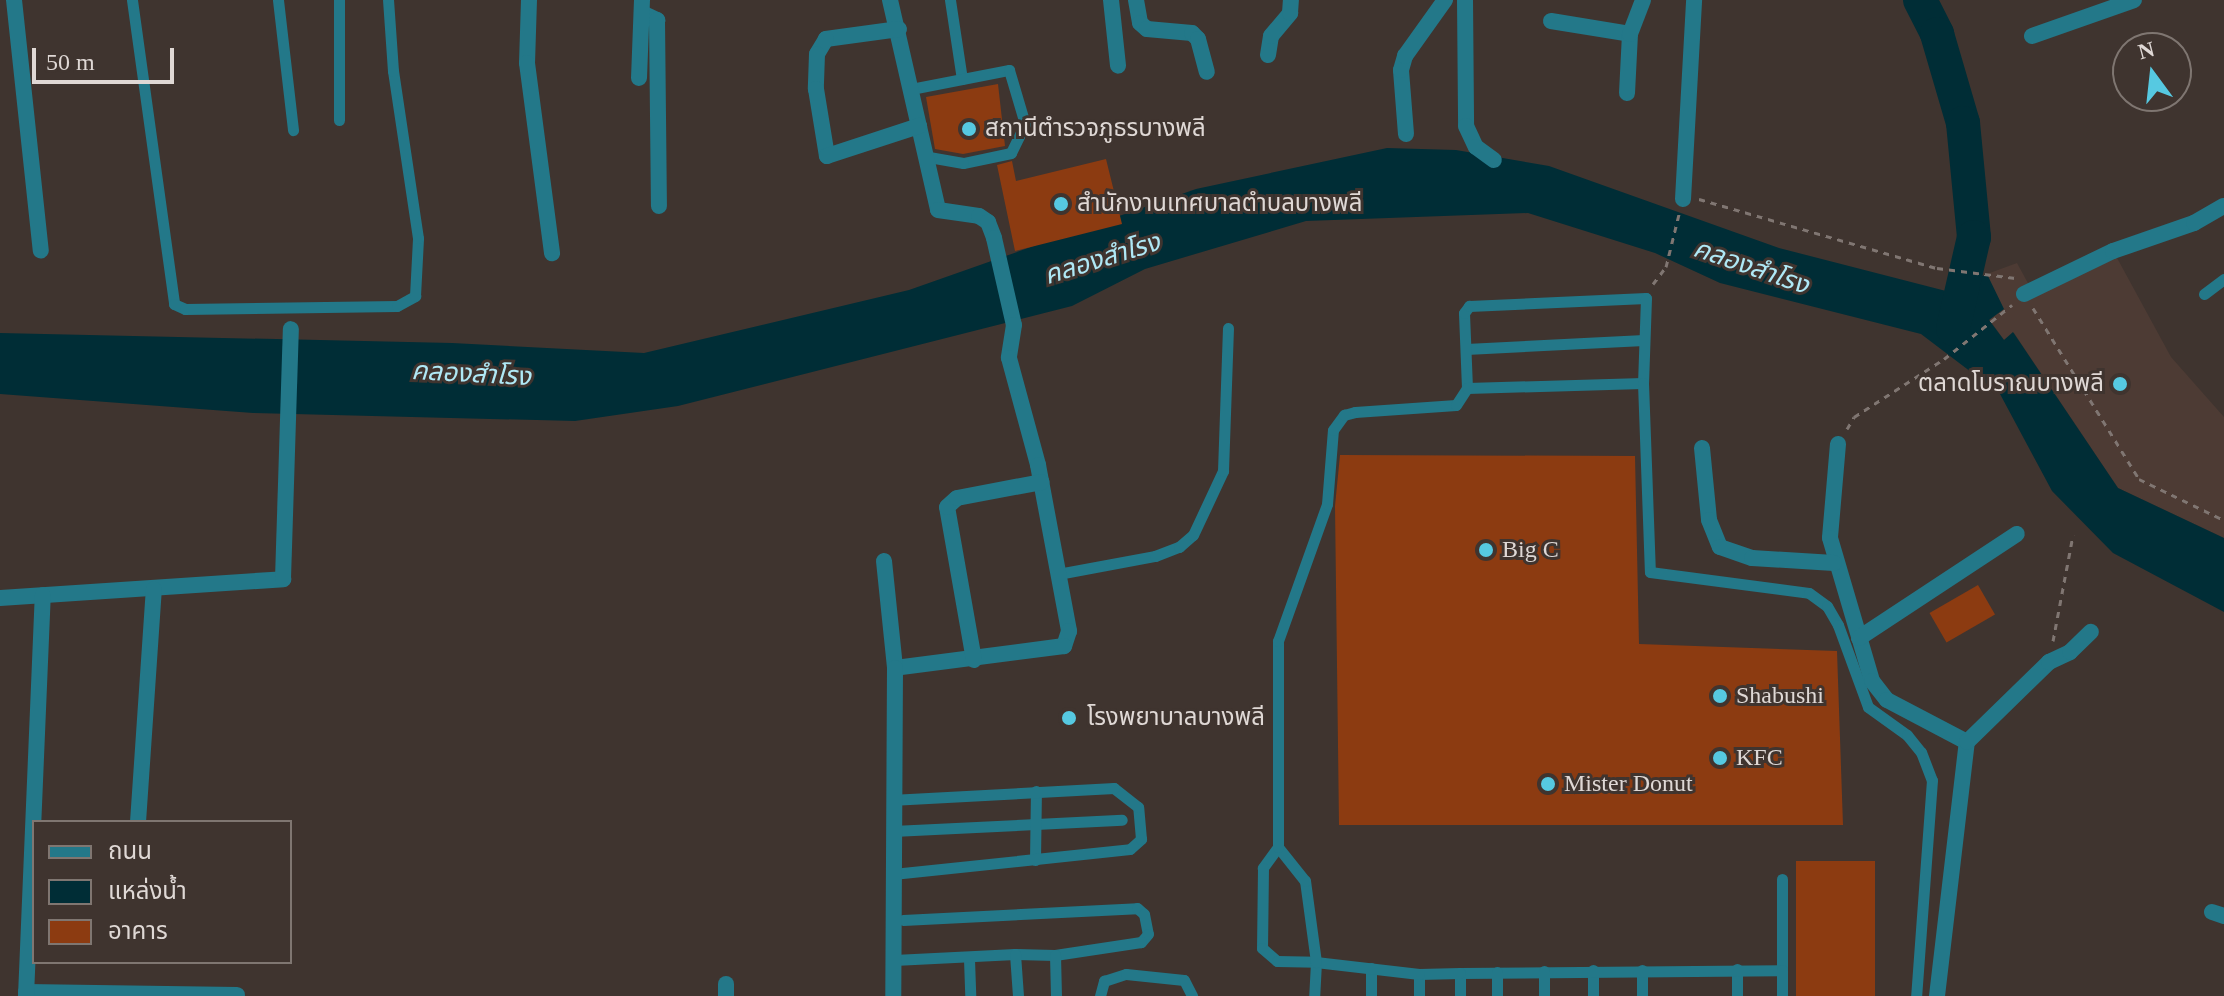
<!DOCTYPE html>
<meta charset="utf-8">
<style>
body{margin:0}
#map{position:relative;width:2224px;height:996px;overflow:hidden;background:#3f342f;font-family:"Times New Roman","Noto Sans Thai",serif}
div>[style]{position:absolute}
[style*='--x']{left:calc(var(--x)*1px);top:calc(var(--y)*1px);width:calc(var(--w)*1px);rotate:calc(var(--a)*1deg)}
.built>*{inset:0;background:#4d3b34}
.water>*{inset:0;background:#002d36}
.river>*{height:34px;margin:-17px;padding:0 17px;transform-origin:17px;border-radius:17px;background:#002d36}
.building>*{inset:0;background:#8c3b11;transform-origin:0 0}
.path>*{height:3px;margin-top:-1.5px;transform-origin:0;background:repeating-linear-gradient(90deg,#807672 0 6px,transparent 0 12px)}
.lane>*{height:11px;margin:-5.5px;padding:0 5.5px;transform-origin:5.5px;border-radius:5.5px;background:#237889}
.street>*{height:16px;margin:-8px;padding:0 8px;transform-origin:8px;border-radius:8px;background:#237889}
.dots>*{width:22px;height:22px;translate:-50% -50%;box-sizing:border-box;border:4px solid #3f342f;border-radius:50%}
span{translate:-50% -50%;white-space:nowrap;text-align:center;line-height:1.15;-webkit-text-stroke:6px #3f342f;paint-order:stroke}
.poi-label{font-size:24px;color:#dfd8d5}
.left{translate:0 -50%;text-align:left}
.right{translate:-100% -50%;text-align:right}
.water-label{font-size:26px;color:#afe8f5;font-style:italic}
.legend{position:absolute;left:32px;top:820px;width:260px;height:144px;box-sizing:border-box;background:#3f342f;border:2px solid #7f7671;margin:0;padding:10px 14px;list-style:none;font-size:24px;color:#dfd8d5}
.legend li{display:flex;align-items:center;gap:16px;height:40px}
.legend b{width:40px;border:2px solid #7f7671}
.north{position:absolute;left:2112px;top:32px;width:80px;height:80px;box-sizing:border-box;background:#3f342f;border:2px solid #7f7671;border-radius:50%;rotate:345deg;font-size:22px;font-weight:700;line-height:32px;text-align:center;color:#dfd8d5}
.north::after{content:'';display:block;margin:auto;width:28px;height:36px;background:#56c9e1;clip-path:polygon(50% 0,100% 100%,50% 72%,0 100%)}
.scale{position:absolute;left:32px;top:48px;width:142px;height:36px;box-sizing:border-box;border:4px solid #dfd8d5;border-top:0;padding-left:10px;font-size:24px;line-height:28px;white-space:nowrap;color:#dfd8d5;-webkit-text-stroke:6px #3f342f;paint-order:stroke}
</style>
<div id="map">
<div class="built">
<div style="clip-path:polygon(2110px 245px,2171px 357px,2224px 417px,2224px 538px,2118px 488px,2014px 333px,2004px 340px,1989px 319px,1987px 274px,2017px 263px,2029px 285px)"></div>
</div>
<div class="water">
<div style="clip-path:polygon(1387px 148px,1456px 150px,1549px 166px,1779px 248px,1946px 291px,1987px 274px,2004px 309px,1989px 320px,2004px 340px,2013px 332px,2118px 488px,2224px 538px,2224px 612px,2113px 553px,2052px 491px,2000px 394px,1921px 334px,1720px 283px,1655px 253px,1528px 213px,1306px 221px,1145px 269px,1072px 306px,678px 406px,575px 421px,253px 413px,0 394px,0 333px,452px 343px,644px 353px,909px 290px,1196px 189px)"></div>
</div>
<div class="river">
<div style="--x:1920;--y:0;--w:38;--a:63"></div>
<div style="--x:1937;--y:34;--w:93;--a:73.7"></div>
<div style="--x:1963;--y:123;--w:115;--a:84.5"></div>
<div style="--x:1974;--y:237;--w:94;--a:102.9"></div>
</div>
<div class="building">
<div style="clip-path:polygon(998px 84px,1005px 146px,963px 154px,935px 149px,926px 97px)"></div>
<div style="clip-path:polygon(1106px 159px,1122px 224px,1015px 251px,997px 165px,1012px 161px,1016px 181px)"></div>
<div style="clip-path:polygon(1340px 455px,1635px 456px,1639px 644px,1837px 651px,1843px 825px,1339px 825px,1335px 506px)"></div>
<div style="left:1978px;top:585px;width:34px;height:56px;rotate:60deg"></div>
<div style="left:1796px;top:861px;width:79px;height:135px"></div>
</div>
<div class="path">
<div style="--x:1699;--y:199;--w:248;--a:16.2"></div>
<div style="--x:1937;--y:268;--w:79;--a:7.3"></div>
<div style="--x:1653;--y:284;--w:21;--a:-53"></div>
<div style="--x:1666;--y:267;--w:55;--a:-76.2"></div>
<div style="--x:2033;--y:308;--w:201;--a:58.2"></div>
<div style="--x:2139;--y:479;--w:94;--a:25.8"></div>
<div style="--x:1847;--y:429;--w:14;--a:-60"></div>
<div style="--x:1854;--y:417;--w:107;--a:-32.8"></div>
<div style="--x:1944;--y:359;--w:87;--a:-38.5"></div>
<div style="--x:2053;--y:641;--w:108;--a:-79.3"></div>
</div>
<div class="lane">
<div style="--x:132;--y:0;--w:307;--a:82.1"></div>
<div style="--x:174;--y:304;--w:12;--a:24"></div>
<div style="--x:185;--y:309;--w:212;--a:-0.8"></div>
<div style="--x:397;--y:306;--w:21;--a:-29"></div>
<div style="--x:415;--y:296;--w:58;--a:-87"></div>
<div style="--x:418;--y:238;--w:169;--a:-98.5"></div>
<div style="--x:393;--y:71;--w:71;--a:-94"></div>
<div style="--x:278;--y:0;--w:131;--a:83.4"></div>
<div style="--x:950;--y:0;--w:80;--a:81.4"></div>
<div style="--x:911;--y:89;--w:100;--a:-11"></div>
<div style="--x:1009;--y:70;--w:56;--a:73.5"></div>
<div style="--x:1025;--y:124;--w:32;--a:116"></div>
<div style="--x:1011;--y:153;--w:49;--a:168.2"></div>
<div style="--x:963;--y:163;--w:39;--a:-170"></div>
<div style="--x:339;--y:120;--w:120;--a:-90"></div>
<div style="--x:2204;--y:294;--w:25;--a:-37"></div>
<div style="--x:1466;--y:349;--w:178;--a:-2.9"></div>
<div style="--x:1467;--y:388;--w:75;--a:-92.3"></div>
<div style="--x:1464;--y:313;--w:9;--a:-54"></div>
<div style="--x:1469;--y:306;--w:177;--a:-2.6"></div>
<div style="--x:1646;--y:298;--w:85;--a:92"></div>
<div style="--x:1058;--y:574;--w:99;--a:-10.5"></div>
<div style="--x:1155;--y:556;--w:26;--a:-21"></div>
<div style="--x:1179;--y:547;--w:18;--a:-41"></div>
<div style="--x:1193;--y:535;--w:71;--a:-64.9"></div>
<div style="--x:1223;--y:471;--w:143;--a:-88"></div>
<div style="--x:893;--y:831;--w:229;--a:-2.8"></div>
<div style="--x:1278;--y:847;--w:26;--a:126"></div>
<div style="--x:1263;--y:868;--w:80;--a:90.7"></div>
<div style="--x:1262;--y:948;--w:20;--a:41"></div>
<div style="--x:1277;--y:961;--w:39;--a:1"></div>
<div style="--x:1316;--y:962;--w:34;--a:93"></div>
<div style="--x:1035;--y:860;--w:69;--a:-89.2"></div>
<div style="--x:893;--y:874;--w:238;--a:-6"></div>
<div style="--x:1130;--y:849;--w:15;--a:-42"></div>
<div style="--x:1141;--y:839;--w:32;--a:-95"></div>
<div style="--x:1138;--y:807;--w:31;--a:-142"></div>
<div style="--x:1114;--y:788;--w:219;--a:176.9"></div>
<div style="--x:903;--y:920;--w:234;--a:-2.9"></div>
<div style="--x:1137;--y:908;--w:9;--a:41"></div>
<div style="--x:1144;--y:914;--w:20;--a:79"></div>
<div style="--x:1148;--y:934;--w:11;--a:131"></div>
<div style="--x:1141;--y:942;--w:87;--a:171.4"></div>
<div style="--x:1055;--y:955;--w:40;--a:-178.6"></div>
<div style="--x:1055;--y:955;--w:41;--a:88.6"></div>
<div style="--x:969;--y:959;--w:37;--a:88"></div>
<div style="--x:894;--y:960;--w:121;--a:-2.8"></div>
<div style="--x:1015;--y:954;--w:42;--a:85.9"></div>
<div style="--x:1371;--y:968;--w:28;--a:90"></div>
<div style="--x:1737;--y:969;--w:27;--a:90"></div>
<div style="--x:1593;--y:970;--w:26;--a:90"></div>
<div style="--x:1642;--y:970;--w:26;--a:90"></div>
<div style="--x:1782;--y:970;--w:91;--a:-90"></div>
<div style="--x:1460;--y:973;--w:322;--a:-0.5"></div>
<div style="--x:1782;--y:970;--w:26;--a:90"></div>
<div style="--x:1419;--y:974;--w:22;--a:90"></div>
<div style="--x:1100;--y:996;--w:16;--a:-75"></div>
<div style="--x:1104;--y:981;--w:23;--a:-18"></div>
<div style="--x:1126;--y:974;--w:58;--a:5.9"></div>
<div style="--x:1184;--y:980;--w:18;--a:63"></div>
<div style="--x:1460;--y:996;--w:23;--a:-90"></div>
<div style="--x:1460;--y:973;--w:41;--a:178.6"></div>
<div style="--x:1419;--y:974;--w:104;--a:-173.4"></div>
<div style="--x:1316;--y:962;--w:82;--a:-97.7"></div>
<div style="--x:1305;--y:881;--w:43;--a:-128.5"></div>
<div style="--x:1278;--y:847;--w:206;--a:-90"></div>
<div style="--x:1278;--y:641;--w:145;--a:-70.3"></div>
<div style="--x:1327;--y:504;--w:74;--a:-85.4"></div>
<div style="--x:1333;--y:430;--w:19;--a:-54"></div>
<div style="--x:1344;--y:415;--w:11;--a:-15"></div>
<div style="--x:1355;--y:412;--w:101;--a:-4"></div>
<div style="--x:1456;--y:405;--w:20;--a:-57"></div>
<div style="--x:1467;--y:388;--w:176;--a:-1.6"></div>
<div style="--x:1643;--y:383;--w:189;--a:87.9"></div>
<div style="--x:1650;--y:572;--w:160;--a:7.5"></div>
<div style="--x:1809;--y:593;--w:22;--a:36"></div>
<div style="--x:1827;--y:606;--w:22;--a:60"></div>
<div style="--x:1838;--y:625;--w:87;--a:69.9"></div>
<div style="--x:1868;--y:707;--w:48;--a:35.7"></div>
<div style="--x:1907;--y:735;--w:22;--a:51"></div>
<div style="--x:1921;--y:752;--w:30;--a:69"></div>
<div style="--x:1932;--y:780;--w:217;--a:94.2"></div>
<div style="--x:1497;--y:996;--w:24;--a:-90"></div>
<div style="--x:1544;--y:996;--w:25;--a:-90"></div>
</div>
<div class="street">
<div style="--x:14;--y:0;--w:252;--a:83.9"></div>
<div style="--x:529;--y:0;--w:63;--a:91.8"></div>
<div style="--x:527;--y:63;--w:192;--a:82.5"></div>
<div style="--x:890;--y:0;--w:215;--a:77.1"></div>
<div style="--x:938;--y:210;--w:41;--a:8.3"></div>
<div style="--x:979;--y:216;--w:11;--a:34"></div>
<div style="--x:988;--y:222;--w:17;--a:69"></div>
<div style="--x:994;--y:238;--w:89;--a:77.1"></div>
<div style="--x:1014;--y:325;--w:33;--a:99"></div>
<div style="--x:1009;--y:358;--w:111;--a:74.8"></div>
<div style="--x:1038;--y:465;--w:169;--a:79.4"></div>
<div style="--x:1069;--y:631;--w:16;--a:108"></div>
<div style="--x:1064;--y:646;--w:170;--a:172.6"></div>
<div style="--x:1111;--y:0;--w:66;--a:83.9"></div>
<div style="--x:1136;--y:0;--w:23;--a:80"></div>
<div style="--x:1140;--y:23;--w:9;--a:41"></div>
<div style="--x:1147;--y:29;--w:45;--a:5.1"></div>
<div style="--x:1192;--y:33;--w:8;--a:45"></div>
<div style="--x:1198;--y:39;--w:34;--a:75"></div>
<div style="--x:1465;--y:0;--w:126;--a:89.5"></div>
<div style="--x:1466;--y:126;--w:23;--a:65"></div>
<div style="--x:1476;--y:147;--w:22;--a:36"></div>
<div style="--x:642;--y:13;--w:17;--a:25"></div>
<div style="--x:657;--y:20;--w:186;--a:89.4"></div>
<div style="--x:1551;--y:21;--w:80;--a:9.3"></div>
<div style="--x:899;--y:29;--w:74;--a:172.2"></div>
<div style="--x:826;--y:39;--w:17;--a:121"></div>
<div style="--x:817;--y:54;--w:35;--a:92"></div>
<div style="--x:816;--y:89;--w:68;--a:80.7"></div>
<div style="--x:827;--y:156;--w:97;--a:-18.1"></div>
<div style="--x:2032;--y:36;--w:108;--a:-19.4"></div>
<div style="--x:1268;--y:55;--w:19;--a:-81"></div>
<div style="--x:1271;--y:36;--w:30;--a:-50"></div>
<div style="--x:1290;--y:13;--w:13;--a:-86"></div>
<div style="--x:639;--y:78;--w:78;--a:-87.8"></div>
<div style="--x:1627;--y:93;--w:59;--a:-87.1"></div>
<div style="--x:1630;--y:34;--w:36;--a:-69"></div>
<div style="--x:1406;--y:134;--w:64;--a:-94.5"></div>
<div style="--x:1401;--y:70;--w:15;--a:-74"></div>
<div style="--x:1405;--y:56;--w:69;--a:-54.5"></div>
<div style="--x:1683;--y:199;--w:199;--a:-86.8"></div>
<div style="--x:2024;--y:294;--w:99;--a:-25.8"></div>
<div style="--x:2113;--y:251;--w:86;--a:-19.1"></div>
<div style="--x:2194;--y:223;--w:34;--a:-30"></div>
<div style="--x:1838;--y:444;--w:94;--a:94.9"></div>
<div style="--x:1830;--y:538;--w:149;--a:73.6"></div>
<div style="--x:1872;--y:681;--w:24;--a:52"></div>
<div style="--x:1887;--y:700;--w:90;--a:27.7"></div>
<div style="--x:1702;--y:448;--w:72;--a:84.4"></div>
<div style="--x:1709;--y:520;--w:29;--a:68"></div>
<div style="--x:1720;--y:547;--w:34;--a:19"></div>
<div style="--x:1752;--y:558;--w:82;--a:3.5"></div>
<div style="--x:884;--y:561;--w:108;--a:84.1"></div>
<div style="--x:895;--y:668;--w:328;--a:90.3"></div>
<div style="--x:0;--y:598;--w:284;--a:-3.8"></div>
<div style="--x:283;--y:579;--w:250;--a:-88.2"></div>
<div style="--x:1859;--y:638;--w:189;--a:-33.4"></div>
<div style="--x:974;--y:660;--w:155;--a:-100"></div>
<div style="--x:947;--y:507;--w:13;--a:-42"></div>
<div style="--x:957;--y:498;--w:86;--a:-10.7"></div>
<div style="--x:138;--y:822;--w:233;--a:-86.1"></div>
<div style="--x:2212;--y:912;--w:13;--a:18"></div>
<div style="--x:726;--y:984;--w:12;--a:90"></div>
<div style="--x:26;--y:992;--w:211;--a:0.8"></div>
<div style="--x:26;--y:996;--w:401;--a:-87.6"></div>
<div style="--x:1937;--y:996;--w:256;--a:-83.3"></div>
<div style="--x:1967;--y:742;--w:115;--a:-44.3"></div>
<div style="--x:2049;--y:662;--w:23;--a:-25"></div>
<div style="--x:2070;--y:652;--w:29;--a:-44"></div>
</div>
<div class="dots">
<div style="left:969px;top:129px;background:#56c9e1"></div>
<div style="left:1061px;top:204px;background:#56c9e1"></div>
<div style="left:2120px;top:384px;background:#56c9e1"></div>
<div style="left:1486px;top:550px;background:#56c9e1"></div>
<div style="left:1720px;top:696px;background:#56c9e1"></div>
<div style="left:1069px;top:718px;background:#56c9e1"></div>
<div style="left:1720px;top:758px;background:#56c9e1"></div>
<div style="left:1548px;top:784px;background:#56c9e1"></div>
</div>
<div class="poi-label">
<span class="left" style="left:985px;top:129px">สถานีตำรวจภูธรบางพลี</span>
<span class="left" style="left:1077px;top:204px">สำนักงานเทศบาลตำบลบางพลี</span>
<span class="right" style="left:2104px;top:384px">ตลาดโบราณบางพลี</span>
<span class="left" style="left:1502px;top:550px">Big C</span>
<span class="left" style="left:1736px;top:696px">Shabushi</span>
<span class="left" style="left:1087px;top:718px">โรงพยาบาลบางพลี</span>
<span class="left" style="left:1736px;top:758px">KFC</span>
<span class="left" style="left:1564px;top:784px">Mister Donut</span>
</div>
<div class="water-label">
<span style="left:1102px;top:259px;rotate:-17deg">คลองสำโรง</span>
<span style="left:1751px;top:267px;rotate:19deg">คลองสำโรง</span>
<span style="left:471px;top:374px;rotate:3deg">คลองสำโรง</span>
</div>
<ul class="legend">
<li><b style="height:10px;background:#237889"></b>ถนน</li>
<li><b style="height:22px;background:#002d36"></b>แหล่งน้ำ</li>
<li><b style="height:22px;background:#8c3b11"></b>อาคาร</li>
</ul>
<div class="north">N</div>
<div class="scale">50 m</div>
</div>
